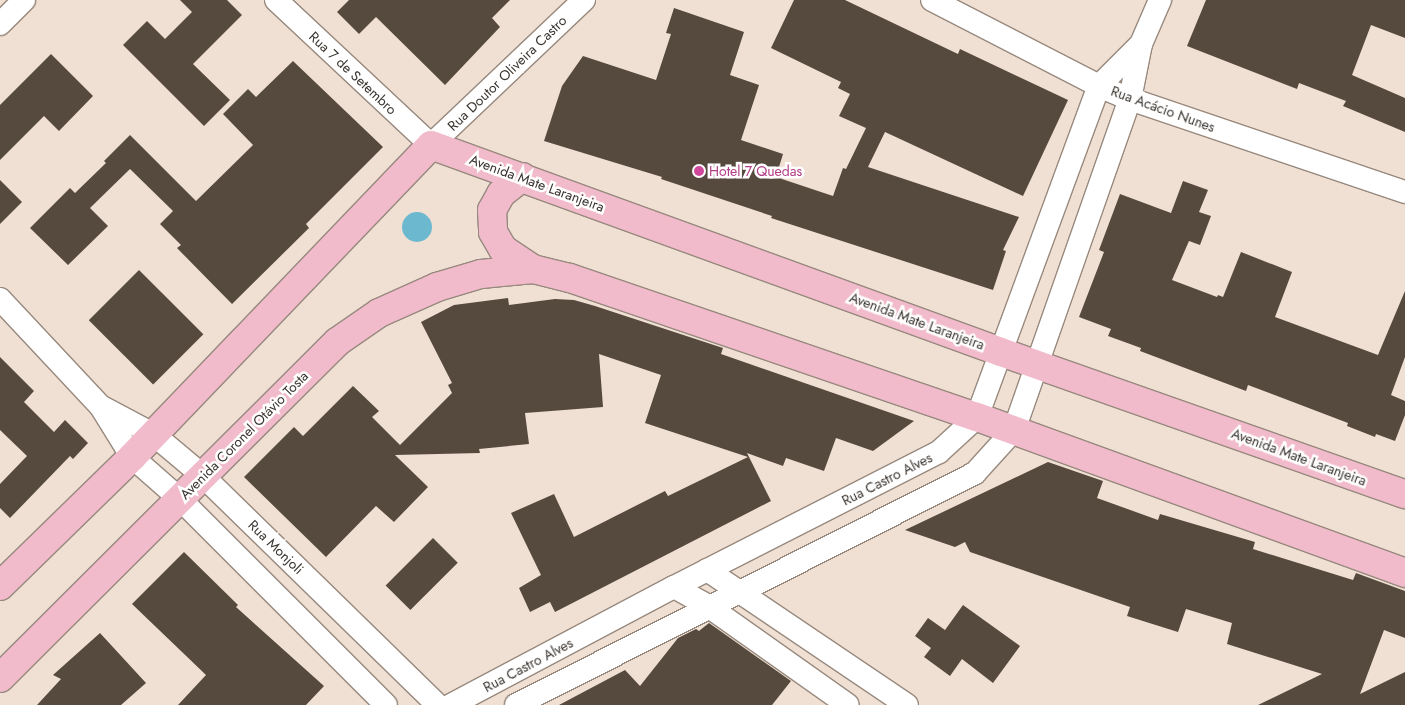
<!DOCTYPE html>
<meta charset="utf-8">
<style>
body{margin:0}
#map{position:relative;width:1405px;height:705px;overflow:hidden;background:#f0e0d3;font-family:Jost,sans-serif}
div>[style]{position:absolute}
[style*='--x']{left:calc(var(--x)*1px);top:calc(var(--y)*1px);width:calc(var(--w)*1px);rotate:calc(var(--a)*1deg)}
.water>*{inset:0;background:#6cb9cf}
.round{border-radius:50%}
.building>*{inset:0;background:#564a3f;transform-origin:0 0}
.roads{filter:drop-shadow(1px 0 #98897e) drop-shadow(-1px 0 #98897e) drop-shadow(0 1px #98897e) drop-shadow(0 -1px #98897e)}
.minor>*{height:22px;margin:-11px;padding:0 11px;transform-origin:11px;border-radius:11px;background:#fff}
.major>*{height:28px;margin:-14px;padding:0 14px;transform-origin:14px;border-radius:14px;background:#f1bbcc}
.dots>*{width:14px;height:14px;translate:-50% -50%;box-sizing:border-box;border:2px solid #fff;border-radius:50%}
span{translate:-50% -50%;white-space:nowrap;text-align:center;line-height:1.15;-webkit-text-stroke:5px #fff;paint-order:stroke}
.street-label{font-size:14px;color:#3a342f}
.hotel-label{font-size:14px;color:#b23c85}
.left{translate:0 -50%;text-align:left}
</style>
<div id="map">
<div class="water">
<div class="round" style="left:402px;top:212px;width:30px;height:30px"></div>
</div>
<div class="building">
<div style="clip-path:polygon(180px 0,227px 0,242px 15px,193px 64px,230px 100px,204px 126px,123px 45px,147px 21px,165px 39px,192px 12px)"></div>
<div style="clip-path:polygon(349px 0,510px 0,492px 18px,500px 27px,445px 85px,376px 17px,359px 34px,337px 12px)"></div>
<div style="clip-path:polygon(794px 0,845px 0,958px 54px,960px 49px,1068px 100px,1023px 196px,885px 132px,868px 167px,1019px 217px,1003px 250px,1006px 251px,993px 290px,771px 218px,772px 216px,661px 179px,662px 177px,544px 141px,562px 86px,583px 56px,656px 80px,671px 34px,666px 33px,674px 8px,744px 32px,730px 75px,759px 85px,741px 140px,783px 154px,776px 177px,833px 196px,843px 168px,846px 169px,866px 128px,839px 116px,850px 94px,838px 88px,841px 82px,771px 48px)"></div>
<div style="clip-path:polygon(1206px 0,1405px 0,1405px 38px,1371px 25px,1352px 75px,1405px 98px,1405px 132px,1343px 106px,1346px 101px,1299px 83px,1297px 89px,1187px 46px)"></div>
<div style="clip-path:polygon(51px 54px,93px 96px,59px 131px,44px 116px,0 160px,0 105px)"></div>
<div style="clip-path:polygon(293px 61px,383px 147px,306px 224px,309px 228px,232px 304px,177px 248px,181px 245px,160px 224px,173px 211px,130px 169px,90px 208px,108px 226px,68px 265px,30px 228px,70px 188px,75px 193px,106px 163px,104px 161px,130px 135px,196px 201px,253px 145px,223px 114px,248px 89px,256px 97px)"></div>
<div style="clip-path:polygon(0 180px,22px 202px,0 224px)"></div>
<div style="clip-path:polygon(1183px 181px,1208px 190px,1199px 212px,1211px 216px,1200px 245px,1189px 241px,1172px 280px,1217px 297px,1218px 295px,1223px 297px,1241px 252px,1292px 272px,1275px 317px,1378px 355px,1405px 291px,1405px 357px,1391px 395px,1405px 401px,1405px 415px,1395px 441px,1376px 434px,1375px 437px,1347px 426px,1348px 423px,1248px 385px,1246px 391px,1140px 351px,1141px 348px,1108px 336px,1111px 329px,1079px 317px,1104px 252px,1099px 250px,1120px 194px,1171px 213px)"></div>
<div style="left:139px;top:270px;width:91px;height:71px;rotate:45deg"></div>
<div style="clip-path:polygon(508px 298px,509px 305px,555px 299px,574px 300px,595px 306px,723px 348px,721px 354px,914px 421px,873px 451px,836px 438px,824px 471px,786px 458px,783px 466px,747px 453px,771px 501px,555px 612px,550px 602px,530px 612px,519px 588px,541px 575px,511px 513px,554px 494px,574px 537px,665px 491px,668px 496px,748px 457px,645px 423px,661px 375px,599px 354px,603px 407px,525px 413px,529px 444px,479px 449px,480px 453px,395px 455px,428px 487px,394px 522px,376px 506px,326px 557px,244px 477px,294px 427px,303px 436px,353px 386px,379px 411px,372px 417px,400px 445px,452px 393px,448px 385px,452px 383px,421px 322px,454px 305px)"></div>
<div style="clip-path:polygon(0 357px,34px 391px,24px 402px,54px 432px,65px 420px,88px 443px,73px 459px,70px 456px,10px 518px,0 508px,0 484px,27px 456px,0 430px)"></div>
<div style="clip-path:polygon(1048px 462px,1103px 481px,1097px 498px,1158px 520px,1160px 514px,1255px 542px,1253px 549px,1353px 580px,1356px 573px,1405px 591px,1405px 638px,1384px 630px,1360px 694px,1405px 672px,1405px 705px,1258px 705px,1322px 674px,1227px 644px,1232px 623px,1186px 609px,1178px 632px,1127px 616px,1130px 607px,970px 552px,965px 542px,955px 547px,905px 530px)"></div>
<div style="left:433px;top:538px;width:35px;height:67px;rotate:45deg"></div>
<div style="clip-path:polygon(184px 552px,238px 605px,236px 607px,324px 686px,306px 705px,178px 705px,206px 675px,132px 604px)"></div>
<div style="clip-path:polygon(963px 605px,1020px 646px,993px 683px,962px 659px,950px 676px,924px 657px,931px 648px,915px 636px,928px 618px,945px 630px)"></div>
<div style="clip-path:polygon(709px 623px,791px 681px,772px 705px,559px 705px,625px 670px,640px 686px,678px 638px,696px 629px,699px 631px)"></div>
<div style="clip-path:polygon(100px 633px,146px 683px,121px 705px,37px 705px,61px 679px,53px 675px)"></div>
</div>
<div class="roads">
<div class="minor">
<div style="--x:276;--y:0;--w:212;--a:43.1"></div>
<div style="--x:431;--y:145;--w:211;--a:-43.5"></div>
<div style="--x:932;--y:0;--w:188;--a:27.2"></div>
<div style="--x:1099;--y:86;--w:34;--a:23"></div>
<div style="--x:1130;--y:99;--w:290;--a:18.7"></div>
<div style="--x:0;--y:24;--w:34;--a:-45"></div>
<div style="--x:0;--y:299;--w:148;--a:46.9"></div>
<div style="--x:101;--y:407;--w:59;--a:58.2"></div>
<div style="--x:132;--y:457;--w:64;--a:41.2"></div>
<div style="--x:180;--y:499;--w:291;--a:45"></div>
<div style="--x:102;--y:407;--w:58;--a:27.9"></div>
<div style="--x:153;--y:434;--w:65;--a:40"></div>
<div style="--x:203;--y:476;--w:328;--a:44.3"></div>
<div style="--x:707;--y:570;--w:241;--a:34"></div>
<div style="--x:674;--y:587;--w:39;--a:29"></div>
<div style="--x:708;--y:606;--w:171;--a:35.3"></div>
<div style="--x:451;--y:705;--w:252;--a:-27.9"></div>
<div style="--x:674;--y:587;--w:297;--a:-27"></div>
<div style="--x:939;--y:452;--w:52;--a:-42.6"></div>
<div style="--x:977;--y:417;--w:353;--a:-69.8"></div>
<div style="--x:1099;--y:86;--w:59;--a:-45"></div>
<div style="--x:516;--y:705;--w:514;--a:-26.81"></div>
<div style="--x:975;--y:473;--w:58;--a:-47.8"></div>
<div style="--x:1014;--y:430;--w:351;--a:-70.7"></div>
<div style="--x:1130;--y:99;--w:56;--a:-78.7"></div>
<div style="--x:1141;--y:44;--w:48;--a:-66.6"></div>
</div>
<div class="major">
<div style="--x:522;--y:177;--w:27;--a:141"></div>
<div style="--x:501;--y:194;--w:18;--a:119"></div>
<div style="--x:492;--y:210;--w:22;--a:87"></div>
<div style="--x:493;--y:232;--w:20;--a:60"></div>
<div style="--x:503;--y:249;--w:36;--a:34"></div>
<div style="--x:0;--y:586;--w:185;--a:-44.3"></div>
<div style="--x:132;--y:457;--w:432;--a:-46.2"></div>
<div style="--x:431;--y:145;--w:606;--a:19.96"></div>
<div style="--x:1001;--y:352;--w:428;--a:19.4"></div>
<div style="--x:0;--y:678;--w:476;--a:-44.9"></div>
<div style="--x:337;--y:342;--w:51;--a:-34.6"></div>
<div style="--x:379;--y:313;--w:64;--a:-24.1"></div>
<div style="--x:437;--y:287;--w:46;--a:-16.5"></div>
<div style="--x:481;--y:274;--w:52;--a:-5.5"></div>
<div style="--x:533;--y:269;--w:38;--a:14"></div>
<div style="--x:570;--y:278;--w:430;--a:18.9"></div>
<div style="--x:977;--y:417;--w:456;--a:20"></div>
</div>
</div>
<div class="dots">
<div style="left:699px;top:171px;background:#d1479c"></div>
</div>
<div class="street-label">
<span style="left:353px;top:73px;rotate:43deg">Rua 7 de Setembro</span>
<span style="left:507px;top:73px;rotate:-44deg">Rua Doutor Oliveira Castro</span>
<span style="left:1163px;top:109px;rotate:20deg">Rua Acácio Nunes</span>
<span style="left:537px;top:183px;rotate:20deg">Avenida Mate Laranjeira</span>
<span style="left:917px;top:321px;rotate:20deg">Avenida Mate Laranjeira</span>
<span style="left:244px;top:435px;rotate:-45deg">Avenida Coronel Otávio Tosta</span>
<span style="left:1299px;top:457px;rotate:20deg">Avenida Mate Laranjeira</span>
<span style="left:887px;top:479px;rotate:-27deg">Rua Castro Alves</span>
<span style="left:276px;top:547px;rotate:44deg">Rua Monjoli</span>
<span style="left:528px;top:665px;rotate:-28deg">Rua Castro Alves</span>
</div>
<div class="hotel-label">
<span class="left" style="left:709px;top:171px">Hotel 7 Quedas</span>
</div>
</div>
